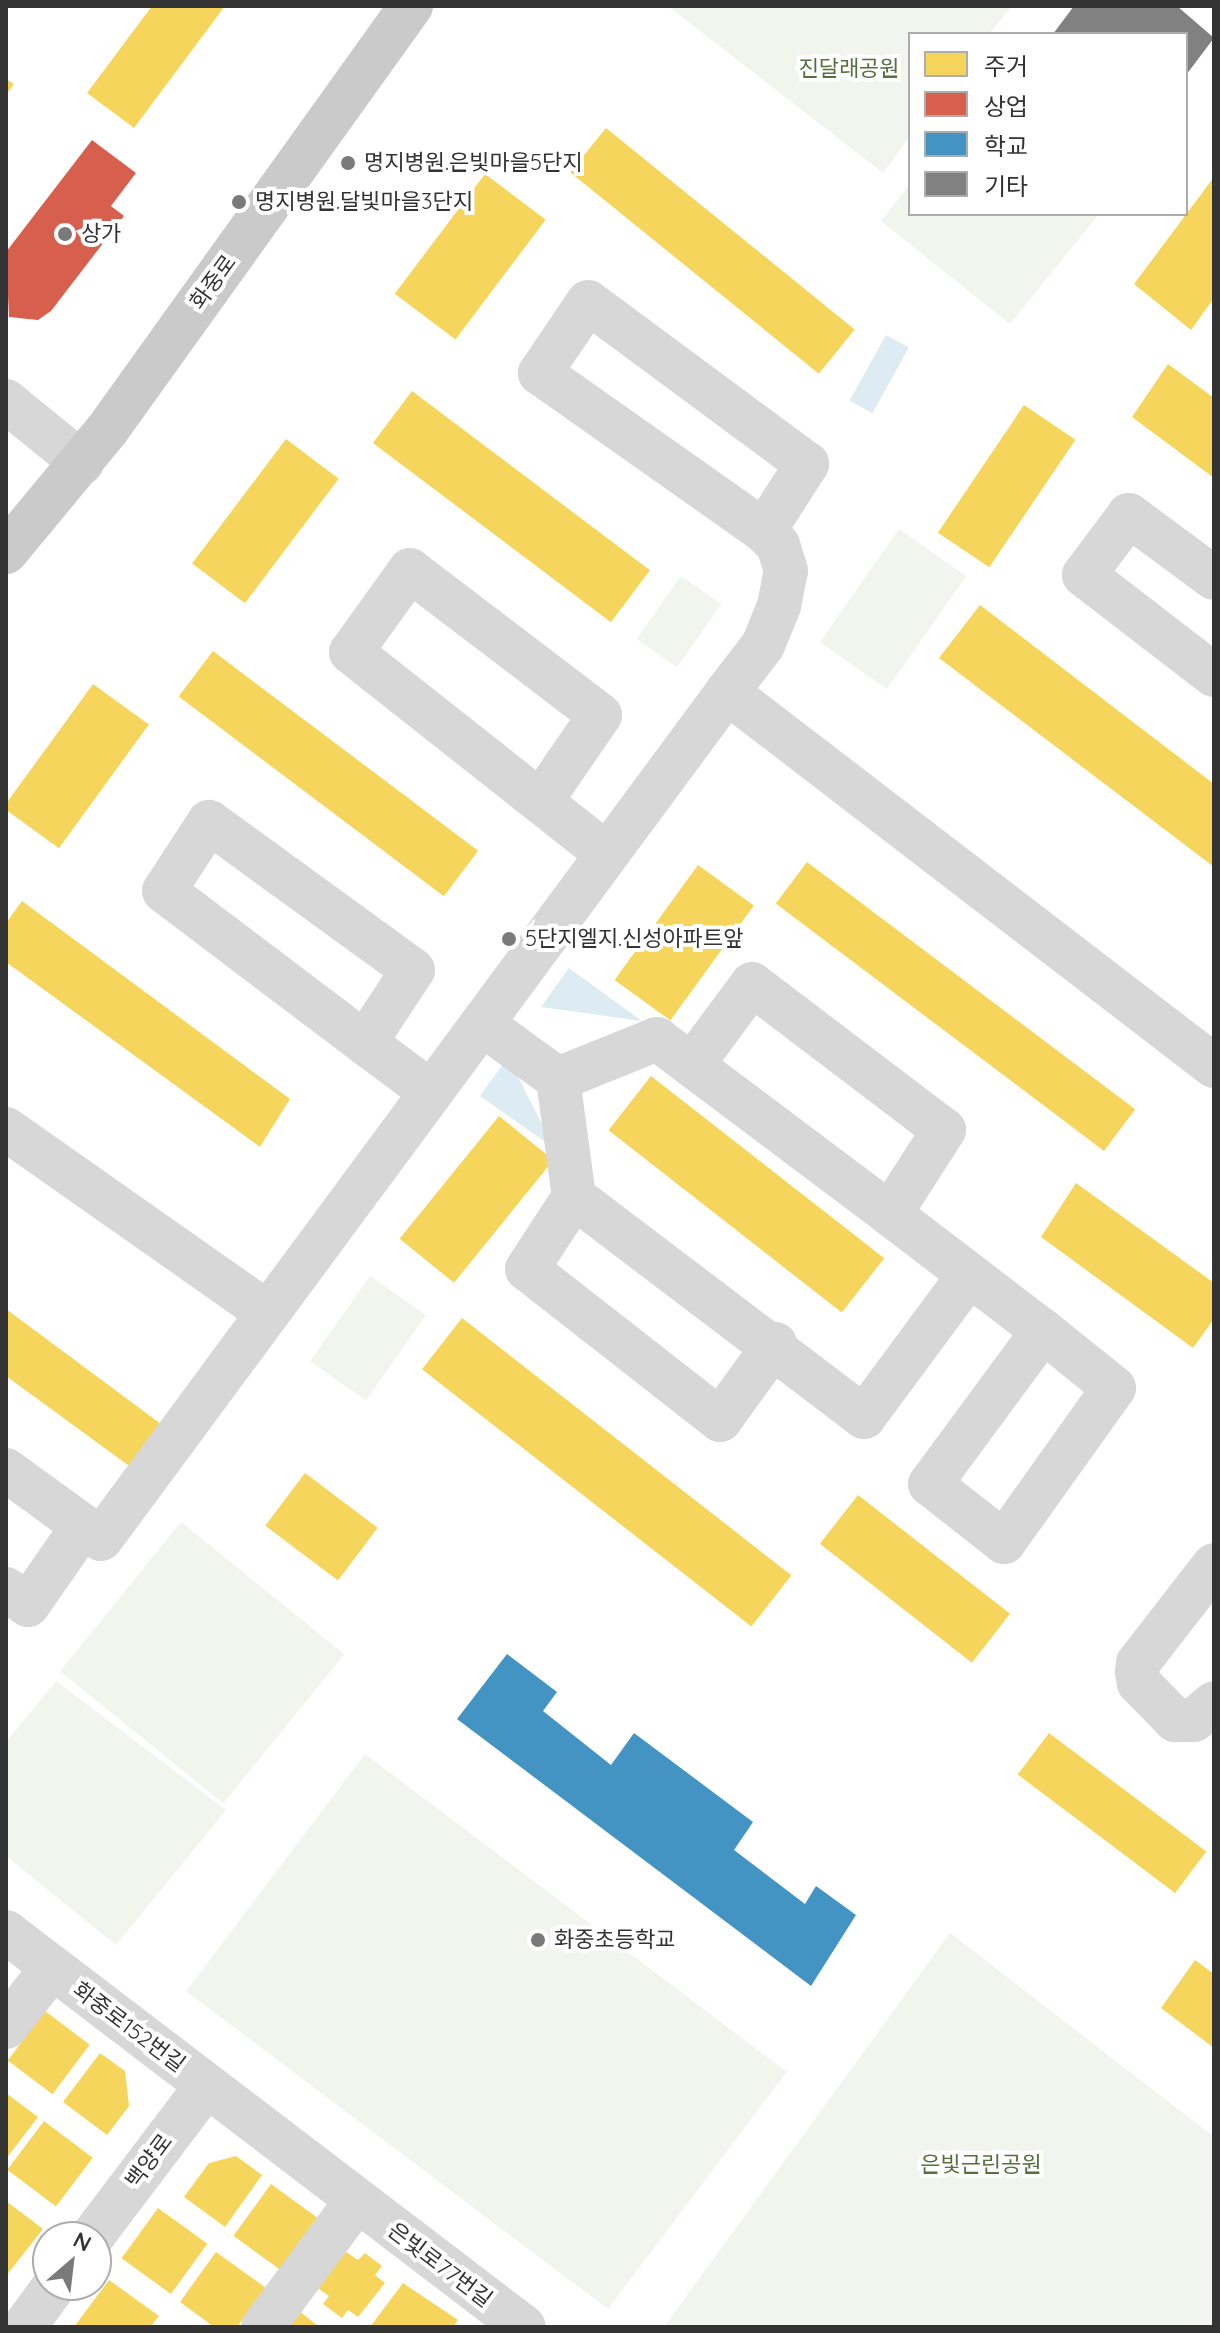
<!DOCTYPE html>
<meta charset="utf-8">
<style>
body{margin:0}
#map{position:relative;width:1220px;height:2333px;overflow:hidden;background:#fff;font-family:Quicksand,"Noto Sans KR",sans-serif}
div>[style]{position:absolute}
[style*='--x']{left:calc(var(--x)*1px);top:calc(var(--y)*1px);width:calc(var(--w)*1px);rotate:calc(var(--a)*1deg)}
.green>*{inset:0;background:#f1f5ed;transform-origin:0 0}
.water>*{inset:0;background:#ddebf3;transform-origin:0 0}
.homes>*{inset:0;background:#f6d55c;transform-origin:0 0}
.shops>*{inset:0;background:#d6604d}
.schools>*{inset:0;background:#4393c3}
.building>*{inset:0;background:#818181}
.minor>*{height:44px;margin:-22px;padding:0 22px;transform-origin:22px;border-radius:22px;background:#d7d7d7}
.major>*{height:44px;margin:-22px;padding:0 22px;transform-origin:22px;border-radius:22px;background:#cacaca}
.dots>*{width:22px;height:22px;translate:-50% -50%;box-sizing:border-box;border:4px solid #fff;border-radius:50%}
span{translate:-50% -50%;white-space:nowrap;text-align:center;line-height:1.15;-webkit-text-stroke:8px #fff;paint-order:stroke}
.park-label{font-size:22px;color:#56703f}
.poi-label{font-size:22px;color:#333}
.left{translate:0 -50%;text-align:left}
.street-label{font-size:22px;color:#333}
.frame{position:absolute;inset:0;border:8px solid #333;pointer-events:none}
.legend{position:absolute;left:908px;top:32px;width:280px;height:184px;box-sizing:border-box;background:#fff;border:2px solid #adadad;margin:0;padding:10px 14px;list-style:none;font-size:24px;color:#333}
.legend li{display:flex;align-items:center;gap:16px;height:40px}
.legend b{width:40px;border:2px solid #adadad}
.north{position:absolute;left:32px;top:2221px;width:80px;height:80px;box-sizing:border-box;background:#fff;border:2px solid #adadad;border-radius:50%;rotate:28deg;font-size:22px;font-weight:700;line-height:32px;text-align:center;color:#333}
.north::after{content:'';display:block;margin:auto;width:28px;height:36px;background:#7a7a7a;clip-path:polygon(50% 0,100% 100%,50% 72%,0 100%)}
</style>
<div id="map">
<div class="green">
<div style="clip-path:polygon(668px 6px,1012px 6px,989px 34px,910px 34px,910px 136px,883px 173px)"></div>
<div style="clip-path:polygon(910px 184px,910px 214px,1099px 214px,1010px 324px,881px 221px)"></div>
<div style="left:899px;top:529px;width:82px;height:138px;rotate:35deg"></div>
<div style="left:681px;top:576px;width:49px;height:77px;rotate:35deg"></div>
<div style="left:370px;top:1276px;width:68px;height:104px;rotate:35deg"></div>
<div style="left:181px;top:1522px;width:210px;height:192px;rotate:39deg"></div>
<div style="clip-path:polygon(56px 1681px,226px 1810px,116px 1945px,6px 1856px,6px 1742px)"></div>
<div style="left:365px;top:1754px;width:528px;height:297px;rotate:37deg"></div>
<div style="clip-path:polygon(950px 1933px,1214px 2137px,1214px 2327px,664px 2327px)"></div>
</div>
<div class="water">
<div style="left:886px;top:335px;width:26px;height:75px;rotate:29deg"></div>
<div style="clip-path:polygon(569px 968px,642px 1021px,541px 1007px)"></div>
<div style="clip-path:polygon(508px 1057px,554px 1148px,480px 1096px)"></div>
</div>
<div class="homes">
<div style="clip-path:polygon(152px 6px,225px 6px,134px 128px,87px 93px)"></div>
<div style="clip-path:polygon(6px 79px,14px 84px,6px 95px)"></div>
<div style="left:606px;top:128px;width:320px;height:57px;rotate:39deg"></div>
<div style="left:485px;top:174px;width:76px;height:150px;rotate:37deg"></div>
<div style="clip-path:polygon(1214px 177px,1214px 298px,1191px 330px,1134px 284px)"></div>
<div style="clip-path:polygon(1168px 364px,1214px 398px,1214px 478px,1132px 417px)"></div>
<div style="left:412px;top:391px;width:298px;height:65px;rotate:37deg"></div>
<div style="left:1024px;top:405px;width:62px;height:154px;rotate:34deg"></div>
<div style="left:286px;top:439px;width:66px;height:156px;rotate:37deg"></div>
<div style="clip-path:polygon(980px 605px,1214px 784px,1214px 867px,939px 658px)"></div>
<div style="left:213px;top:651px;width:332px;height:57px;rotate:37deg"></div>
<div style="left:93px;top:684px;width:69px;height:153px;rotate:36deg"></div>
<div style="left:807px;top:862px;width:411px;height:52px;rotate:37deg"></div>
<div style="left:698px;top:865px;width:69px;height:142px;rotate:36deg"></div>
<div style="clip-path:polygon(22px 901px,290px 1099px,260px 1147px,6px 962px,6px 923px)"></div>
<div style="left:651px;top:1076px;width:296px;height:69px;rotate:38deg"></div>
<div style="left:499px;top:1116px;width:70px;height:158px;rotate:39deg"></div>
<div style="clip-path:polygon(1076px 1183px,1214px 1283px,1214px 1319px,1193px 1348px,1041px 1237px)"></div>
<div style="clip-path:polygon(6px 1309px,165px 1427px,136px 1471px,6px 1376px)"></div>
<div style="left:462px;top:1318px;width:418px;height:65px;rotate:38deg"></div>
<div style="left:305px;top:1473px;width:91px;height:66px;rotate:37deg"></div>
<div style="left:858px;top:1495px;width:193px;height:62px;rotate:38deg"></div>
<div style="left:1049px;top:1733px;width:197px;height:52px;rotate:37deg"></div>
<div style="clip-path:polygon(1195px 1960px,1214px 1974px,1214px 2048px,1161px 2008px)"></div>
<div style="left:45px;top:2011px;width:56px;height:62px;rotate:37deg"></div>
<div style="clip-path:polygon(100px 2053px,125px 2071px,129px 2106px,107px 2135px,63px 2102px)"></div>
<div style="clip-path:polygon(6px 2093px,38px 2117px,6px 2159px)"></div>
<div style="left:44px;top:2121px;width:61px;height:61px;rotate:37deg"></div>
<div style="clip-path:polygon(236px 2156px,262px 2175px,225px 2227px,184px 2197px,209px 2163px)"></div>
<div style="left:271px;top:2184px;width:57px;height:64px;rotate:36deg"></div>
<div style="clip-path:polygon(6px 2201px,43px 2229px,6px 2276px)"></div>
<div style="left:158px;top:2208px;width:61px;height:62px;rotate:36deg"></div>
<div style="clip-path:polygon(216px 2252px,266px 2288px,237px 2327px,214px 2327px,180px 2302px)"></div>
<div style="clip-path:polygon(346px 2252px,358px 2260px,365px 2253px,382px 2266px,375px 2275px,385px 2283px,358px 2317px,348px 2310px,342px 2318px,323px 2304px,329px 2296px,316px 2287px)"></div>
<div style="clip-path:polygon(109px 2280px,159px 2316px,150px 2327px,74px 2327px)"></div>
<div style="clip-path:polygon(403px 2283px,458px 2320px,453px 2327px,370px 2327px)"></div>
<div style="clip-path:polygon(298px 2310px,319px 2327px,287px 2327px)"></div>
</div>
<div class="shops">
<div style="clip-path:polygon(92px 140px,136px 173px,111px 206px,124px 216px,51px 311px,38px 320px,9px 317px,6px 252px)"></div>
</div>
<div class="schools">
<div style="clip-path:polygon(507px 1654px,557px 1692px,543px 1711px,611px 1765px,634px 1733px,753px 1822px,734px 1850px,805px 1904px,816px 1886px,856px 1915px,811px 1986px,457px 1719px)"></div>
</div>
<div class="building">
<div style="clip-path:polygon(1074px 6px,1177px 6px,1214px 38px,1186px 75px,1186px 34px,1053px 34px)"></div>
</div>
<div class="minor">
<div style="--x:6;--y:401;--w:98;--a:39.2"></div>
<div style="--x:1214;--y:578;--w:106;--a:-143.5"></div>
<div style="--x:1129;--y:515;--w:75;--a:126.9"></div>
<div style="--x:1084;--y:575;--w:164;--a:37.6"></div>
<div style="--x:727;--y:692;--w:59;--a:-52.5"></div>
<div style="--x:763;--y:645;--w:42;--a:-67.7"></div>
<div style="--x:779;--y:606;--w:36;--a:-79"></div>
<div style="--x:786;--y:571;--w:27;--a:-107"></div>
<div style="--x:778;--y:545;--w:20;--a:-135"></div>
<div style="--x:764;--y:531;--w:80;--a:-57.3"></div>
<div style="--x:807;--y:464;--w:272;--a:-143.5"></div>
<div style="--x:588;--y:302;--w:86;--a:124.1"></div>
<div style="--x:540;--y:373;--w:274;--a:35.2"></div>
<div style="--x:541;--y:801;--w:104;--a:-55.5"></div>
<div style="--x:600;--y:715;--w:239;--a:-142.7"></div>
<div style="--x:410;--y:570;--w:101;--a:125.7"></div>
<div style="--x:351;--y:652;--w:326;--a:38.3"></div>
<div style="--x:482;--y:1024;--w:94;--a:35.9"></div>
<div style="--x:558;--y:1079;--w:119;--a:82.3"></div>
<div style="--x:574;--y:1197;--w:364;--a:37.2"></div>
<div style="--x:864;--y:1417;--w:177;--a:-53.5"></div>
<div style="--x:365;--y:1043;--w:87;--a:-56.7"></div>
<div style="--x:413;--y:970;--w:252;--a:-144"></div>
<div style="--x:209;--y:822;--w:82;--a:123.1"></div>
<div style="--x:164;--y:891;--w:252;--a:37.1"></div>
<div style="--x:365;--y:1043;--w:82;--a:36.6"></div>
<div style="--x:558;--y:1079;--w:107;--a:-22"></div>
<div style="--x:657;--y:1039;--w:291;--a:36.9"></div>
<div style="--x:890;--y:1214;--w:100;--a:-57.3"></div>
<div style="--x:944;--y:1130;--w:241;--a:-142.8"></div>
<div style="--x:752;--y:984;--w:101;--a:126.5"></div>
<div style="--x:6;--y:1129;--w:320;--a:35.1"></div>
<div style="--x:574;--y:1197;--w:86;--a:123.1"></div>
<div style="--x:527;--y:1269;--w:245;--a:38"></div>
<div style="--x:720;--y:1420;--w:94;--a:-54.1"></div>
<div style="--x:890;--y:1214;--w:193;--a:37.4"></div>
<div style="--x:1043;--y:1331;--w:190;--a:126.4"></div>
<div style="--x:930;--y:1484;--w:94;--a:38.1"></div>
<div style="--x:1004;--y:1542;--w:189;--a:-54.5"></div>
<div style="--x:1114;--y:1388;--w:91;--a:-141.2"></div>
<div style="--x:6;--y:1470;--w:117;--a:36"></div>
<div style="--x:101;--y:1539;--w:1053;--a:-53.53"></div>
<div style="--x:727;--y:692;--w:614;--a:37.52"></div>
<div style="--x:1214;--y:1565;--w:124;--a:127.8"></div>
<div style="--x:1138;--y:1663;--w:9;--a:96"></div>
<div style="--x:1137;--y:1672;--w:11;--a:80"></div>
<div style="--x:1139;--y:1683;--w:52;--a:45.8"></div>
<div style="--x:1175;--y:1720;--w:19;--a:0"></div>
<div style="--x:1194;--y:1720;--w:26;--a:-40"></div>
<div style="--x:6;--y:1589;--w:27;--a:36"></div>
<div style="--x:28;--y:1605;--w:96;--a:-55.2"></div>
<div style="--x:6;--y:1932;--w:651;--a:37.33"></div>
<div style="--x:6;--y:2027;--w:75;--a:-52.1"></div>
<div style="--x:92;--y:2237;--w:189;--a:-52.9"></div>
<div style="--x:24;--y:2327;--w:52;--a:-53.6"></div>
<div style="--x:263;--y:2327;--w:156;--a:-53.4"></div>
</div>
<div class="major">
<div style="--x:6;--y:552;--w:158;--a:-50.4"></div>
<div style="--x:107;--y:430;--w:522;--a:-54.36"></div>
</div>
<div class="dots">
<div style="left:348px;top:163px;background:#7a7a7a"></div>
<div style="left:239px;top:202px;background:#7a7a7a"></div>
<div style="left:65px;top:234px;background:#7a7a7a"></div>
<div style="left:509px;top:939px;background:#7a7a7a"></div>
<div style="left:538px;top:1940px;background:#7a7a7a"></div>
</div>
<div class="park-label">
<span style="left:849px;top:69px">진달래공원</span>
<span style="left:981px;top:2165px">은빛근린공원</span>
</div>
<div class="poi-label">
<span class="left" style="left:364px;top:163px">명지병원.은빛마을5단지</span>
<span class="left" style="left:255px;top:202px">명지병원.달빛마을3단지</span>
<span class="left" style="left:81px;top:234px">상가</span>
<span class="left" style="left:525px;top:939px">5단지엘지.신성아파트앞</span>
<span class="left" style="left:554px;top:1940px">화중초등학교</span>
</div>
<div class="street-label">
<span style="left:213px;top:282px;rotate:-54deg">화중로</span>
<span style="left:129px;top:2027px;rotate:37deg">화중로152번길</span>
<span style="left:149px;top:2161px;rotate:-53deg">백양로</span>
<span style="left:440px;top:2265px;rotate:37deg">은빛로77번길</span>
</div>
<div class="frame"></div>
<ul class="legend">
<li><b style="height:22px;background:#f6d55c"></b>주거</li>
<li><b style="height:22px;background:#d6604d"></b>상업</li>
<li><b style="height:22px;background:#4393c3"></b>학교</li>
<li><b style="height:22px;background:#818181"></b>기타</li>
</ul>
<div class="north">N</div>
</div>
